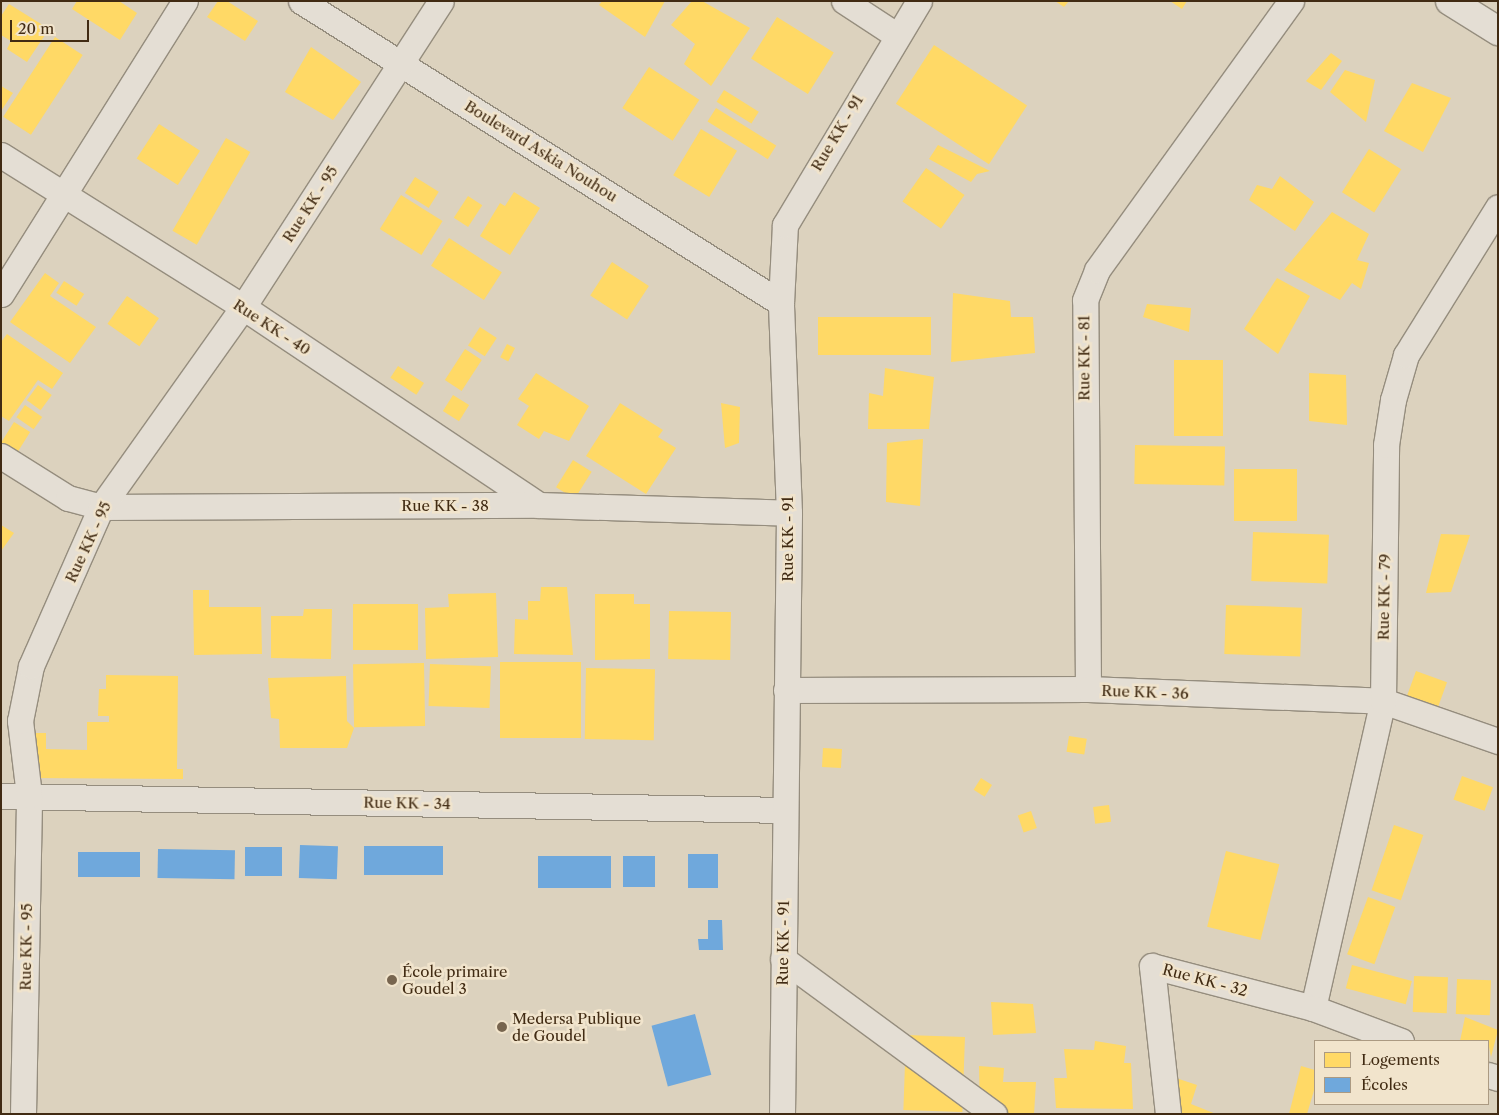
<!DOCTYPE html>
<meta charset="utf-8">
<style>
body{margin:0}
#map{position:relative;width:1499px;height:1115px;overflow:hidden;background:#dcd2be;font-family:"Libre Caslon Text",serif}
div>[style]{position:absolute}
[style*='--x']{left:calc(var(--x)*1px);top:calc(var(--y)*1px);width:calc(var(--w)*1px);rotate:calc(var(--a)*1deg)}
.homes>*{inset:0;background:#ffd966;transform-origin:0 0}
.schools>*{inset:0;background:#6fa8dc;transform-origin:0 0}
.roads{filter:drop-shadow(1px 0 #958d7e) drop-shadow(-1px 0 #958d7e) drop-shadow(0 1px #958d7e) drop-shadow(0 -1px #958d7e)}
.minor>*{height:25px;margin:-12.5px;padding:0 12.5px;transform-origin:12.5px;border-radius:12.5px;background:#e4ded4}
.tertiary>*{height:28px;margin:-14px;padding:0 14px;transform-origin:14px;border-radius:14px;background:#e4ded4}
.dots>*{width:14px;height:14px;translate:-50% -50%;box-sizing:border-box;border:2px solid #f1e4cc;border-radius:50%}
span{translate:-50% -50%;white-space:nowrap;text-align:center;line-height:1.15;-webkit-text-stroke:5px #f1e4cc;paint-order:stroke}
.street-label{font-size:15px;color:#412b13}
.poi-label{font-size:15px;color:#412b13}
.left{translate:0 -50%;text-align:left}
.frame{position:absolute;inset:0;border:2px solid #412b13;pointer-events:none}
.legend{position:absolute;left:1314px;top:1040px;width:175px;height:65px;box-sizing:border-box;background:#f1e4cc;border:1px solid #ab9a82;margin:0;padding:6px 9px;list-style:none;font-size:15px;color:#412b13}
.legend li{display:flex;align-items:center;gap:10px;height:25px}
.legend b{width:25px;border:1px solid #ab9a82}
.scale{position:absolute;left:10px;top:20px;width:79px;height:22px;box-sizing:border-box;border:2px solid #412b13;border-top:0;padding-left:6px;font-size:15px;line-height:18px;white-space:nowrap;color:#412b13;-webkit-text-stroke:4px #f1e4cc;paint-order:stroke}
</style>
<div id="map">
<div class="homes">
<div style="clip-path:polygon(77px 1px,119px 1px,137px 13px,120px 40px,72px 9px)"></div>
<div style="clip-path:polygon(218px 1px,227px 1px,258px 21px,245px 41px,207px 17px)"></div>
<div style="clip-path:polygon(602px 1px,665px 1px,645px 37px,599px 5px)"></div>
<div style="clip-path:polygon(692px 1px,702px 1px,750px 28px,711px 86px,684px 64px,695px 44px,671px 25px)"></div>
<div style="clip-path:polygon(1055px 1px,1069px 1px,1064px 7px)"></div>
<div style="clip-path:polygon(1170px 1px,1187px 1px,1182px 9px)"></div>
<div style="clip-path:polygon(9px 4px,49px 29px,27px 62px,7px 49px,11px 41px,1px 35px,1px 16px)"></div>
<div style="left:777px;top:17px;width:67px;height:49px;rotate:32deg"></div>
<div style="left:55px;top:37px;width:33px;height:95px;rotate:33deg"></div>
<div style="left:934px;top:45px;width:111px;height:70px;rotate:33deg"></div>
<div style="clip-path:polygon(311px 47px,361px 82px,333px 120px,285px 92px)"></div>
<div style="clip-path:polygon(1331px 53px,1342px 61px,1321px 90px,1306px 81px)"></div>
<div style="left:649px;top:67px;width:60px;height:49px;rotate:33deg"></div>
<div style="clip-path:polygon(1345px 70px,1375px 80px,1366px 122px,1330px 92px)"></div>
<div style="clip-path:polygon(1412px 83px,1451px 98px,1423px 152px,1384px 131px)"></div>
<div style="clip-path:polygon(1px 86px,13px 93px,1px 111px)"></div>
<div style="left:724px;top:90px;width:41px;height:14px;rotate:32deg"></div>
<div style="left:716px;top:108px;width:71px;height:16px;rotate:32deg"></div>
<div style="left:159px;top:124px;width:49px;height:41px;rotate:33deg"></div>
<div style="left:701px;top:129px;width:42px;height:54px;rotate:31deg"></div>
<div style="left:226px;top:138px;width:28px;height:107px;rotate:30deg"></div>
<div style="clip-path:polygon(938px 145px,990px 171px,977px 174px,971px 182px,929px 159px)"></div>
<div style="left:1369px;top:149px;width:38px;height:51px;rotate:32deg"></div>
<div style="left:926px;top:168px;width:47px;height:41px;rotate:35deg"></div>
<div style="clip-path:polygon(1280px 176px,1314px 202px,1295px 231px,1249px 200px,1257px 185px,1272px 189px)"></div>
<div style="left:415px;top:177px;width:28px;height:19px;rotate:32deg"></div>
<div style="clip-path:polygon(514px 192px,540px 208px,510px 255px,480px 236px,500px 203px,505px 206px)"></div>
<div style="left:401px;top:195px;width:49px;height:40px;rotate:32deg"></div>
<div style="left:468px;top:196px;width:17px;height:26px;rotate:33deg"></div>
<div style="clip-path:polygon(1332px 212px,1369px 234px,1357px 260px,1369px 263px,1361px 289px,1352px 283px,1340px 300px,1284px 270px)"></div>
<div style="left:449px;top:238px;width:63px;height:33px;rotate:33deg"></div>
<div style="left:612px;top:262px;width:44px;height:40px;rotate:33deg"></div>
<div style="clip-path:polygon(45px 273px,59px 283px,50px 296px,96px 327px,70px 363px,10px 322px)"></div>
<div style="clip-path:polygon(1277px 278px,1310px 296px,1278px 354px,1244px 329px)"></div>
<div style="left:64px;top:281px;width:24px;height:14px;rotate:33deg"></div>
<div style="clip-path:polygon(953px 293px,1010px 301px,1011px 317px,1033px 317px,1035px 353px,951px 362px)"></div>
<div style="left:127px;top:296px;width:39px;height:34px;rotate:35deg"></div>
<div style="clip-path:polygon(1147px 304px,1191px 308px,1189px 332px,1143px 317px)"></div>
<div style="left:818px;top:317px;width:113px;height:38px"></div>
<div style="left:480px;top:327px;width:20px;height:22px;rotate:33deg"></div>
<div style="clip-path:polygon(7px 334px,63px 373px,52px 389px,38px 380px,9px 421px,1px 416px,1px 342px)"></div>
<div style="left:507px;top:344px;width:9px;height:15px;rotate:27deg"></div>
<div style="left:465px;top:349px;width:20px;height:37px;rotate:33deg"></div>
<div style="left:1174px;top:360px;width:49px;height:76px"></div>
<div style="left:398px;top:366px;width:31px;height:14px;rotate:33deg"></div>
<div style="clip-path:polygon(885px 368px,934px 377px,929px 429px,868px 429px,869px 393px,883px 396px)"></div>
<div style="clip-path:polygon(536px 373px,589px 406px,569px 441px,544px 431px,539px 439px,517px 425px,529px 406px,518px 399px)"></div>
<div style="clip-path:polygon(1309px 373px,1346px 375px,1347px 425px,1309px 421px)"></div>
<div style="left:38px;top:385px;width:17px;height:19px;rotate:36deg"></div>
<div style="left:453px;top:395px;width:19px;height:19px;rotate:32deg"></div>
<div style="clip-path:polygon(620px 403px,663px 430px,658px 437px,676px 448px,646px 494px,586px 456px)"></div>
<div style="clip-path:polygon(721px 403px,740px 407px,739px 443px,725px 448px)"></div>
<div style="left:25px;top:405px;width:21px;height:15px;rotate:35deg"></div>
<div style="left:14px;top:422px;width:19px;height:25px;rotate:32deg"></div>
<div style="clip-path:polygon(923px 439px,920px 506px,886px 502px,887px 443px)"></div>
<div style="left:1135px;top:445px;width:90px;height:39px;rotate:1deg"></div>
<div style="left:573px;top:460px;width:22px;height:32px;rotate:32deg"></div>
<div style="left:1234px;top:469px;width:63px;height:52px"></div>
<div style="clip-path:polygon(1px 525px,14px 533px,1px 551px)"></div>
<div style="left:1253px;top:532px;width:76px;height:49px;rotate:2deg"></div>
<div style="clip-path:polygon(1441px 534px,1470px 535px,1451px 592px,1426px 593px)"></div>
<div style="clip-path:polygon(541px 587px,567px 587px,573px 655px,514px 654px,515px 619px,528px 620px,528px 601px,540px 601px)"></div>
<div style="clip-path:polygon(193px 590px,209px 590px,209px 607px,261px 607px,262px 654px,194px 655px)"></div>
<div style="clip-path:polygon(496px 593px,498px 657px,426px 659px,425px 608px,449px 607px,448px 594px)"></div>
<div style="clip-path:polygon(595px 594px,634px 594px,634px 604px,650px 604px,650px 659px,595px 660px)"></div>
<div style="left:418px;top:604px;width:46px;height:65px;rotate:90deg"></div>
<div style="left:1226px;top:605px;width:76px;height:49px;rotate:2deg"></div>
<div style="clip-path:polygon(304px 609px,332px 609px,331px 659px,271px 658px,271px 616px,303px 616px)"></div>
<div style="left:669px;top:611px;width:62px;height:48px;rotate:1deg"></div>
<div style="left:500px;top:662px;width:81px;height:76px"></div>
<div style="left:424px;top:663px;width:63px;height:71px;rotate:89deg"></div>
<div style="left:430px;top:664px;width:61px;height:42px;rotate:2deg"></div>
<div style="left:586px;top:668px;width:69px;height:71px;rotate:1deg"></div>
<div style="left:1416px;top:671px;width:33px;height:26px;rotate:20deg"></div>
<div style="clip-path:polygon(106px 675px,178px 676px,177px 769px,183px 769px,183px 779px,31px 778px,31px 733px,46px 733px,46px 749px,87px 750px,87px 722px,109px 722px,109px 716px,98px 716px,99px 689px,106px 689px)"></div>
<div style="clip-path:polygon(346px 676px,347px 721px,354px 728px,347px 748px,280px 748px,279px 719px,271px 718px,268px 678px)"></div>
<div style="left:1069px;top:736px;width:18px;height:16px;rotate:9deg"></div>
<div style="left:823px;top:748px;width:19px;height:19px;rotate:3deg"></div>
<div style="left:1462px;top:776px;width:33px;height:25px;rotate:20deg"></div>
<div style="left:981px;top:778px;width:13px;height:14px;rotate:32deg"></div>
<div style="left:1109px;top:805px;width:17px;height:16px;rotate:83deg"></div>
<div style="left:1031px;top:811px;width:18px;height:14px;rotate:71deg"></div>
<div style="left:1394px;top:825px;width:31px;height:69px;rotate:19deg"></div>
<div style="left:1226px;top:851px;width:55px;height:78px;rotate:14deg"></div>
<div style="left:1368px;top:897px;width:29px;height:61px;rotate:20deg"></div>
<div style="left:1352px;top:965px;width:62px;height:24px;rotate:15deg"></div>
<div style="left:1414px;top:976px;width:34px;height:36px;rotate:2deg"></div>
<div style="left:1457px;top:979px;width:34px;height:35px;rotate:2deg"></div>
<div style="clip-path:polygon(991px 1002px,1033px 1004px,1036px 1033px,993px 1035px)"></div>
<div style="clip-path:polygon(1465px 1017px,1498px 1030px,1491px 1057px,1488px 1041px,1460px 1041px)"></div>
<div style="left:906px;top:1035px;width:59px;height:75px;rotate:2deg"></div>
<div style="clip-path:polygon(1095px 1041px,1126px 1046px,1124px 1063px,1131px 1063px,1133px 1109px,1056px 1108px,1054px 1078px,1067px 1078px,1064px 1049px,1094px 1050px)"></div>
<div style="clip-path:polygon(979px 1066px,1004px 1068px,1003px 1082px,1036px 1082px,1034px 1114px,980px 1114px)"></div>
<div style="clip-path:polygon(1301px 1066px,1315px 1070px,1315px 1087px,1307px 1114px,1289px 1114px)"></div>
<div style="clip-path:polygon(1176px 1078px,1197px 1085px,1191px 1104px,1216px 1114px,1162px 1114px)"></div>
</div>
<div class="schools">
<div style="left:300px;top:845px;width:38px;height:33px;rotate:2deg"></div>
<div style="left:364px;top:846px;width:79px;height:29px"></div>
<div style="left:245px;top:847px;width:37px;height:29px"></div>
<div style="left:158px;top:849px;width:77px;height:29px;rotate:1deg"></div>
<div style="left:78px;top:852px;width:62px;height:25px"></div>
<div style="left:688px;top:854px;width:30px;height:34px"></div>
<div style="left:538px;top:856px;width:73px;height:32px"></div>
<div style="left:655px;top:856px;width:31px;height:32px;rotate:90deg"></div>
<div style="clip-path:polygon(708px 920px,722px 920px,723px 950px,699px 950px,698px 939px,708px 939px)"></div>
<div style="left:695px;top:1014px;width:63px;height:45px;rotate:75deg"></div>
</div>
<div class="roads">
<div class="minor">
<div style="--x:301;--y:1;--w:567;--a:32.18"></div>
<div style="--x:844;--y:1;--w:62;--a:33.2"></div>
<div style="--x:1;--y:155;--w:286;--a:32.1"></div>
<div style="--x:243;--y:307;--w:356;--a:33.8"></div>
<div style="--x:1;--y:294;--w:346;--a:-57.9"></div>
<div style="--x:1;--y:456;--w:79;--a:32.1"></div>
<div style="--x:68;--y:498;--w:34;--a:15"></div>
<div style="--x:101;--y:507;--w:438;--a:-0.3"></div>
<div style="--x:539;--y:505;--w:250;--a:1.8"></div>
<div style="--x:1088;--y:689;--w:389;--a:-90.4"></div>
<div style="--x:1085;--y:300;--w:32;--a:-68"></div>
<div style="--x:1097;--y:270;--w:332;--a:-54.2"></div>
<div style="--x:786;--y:690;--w:302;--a:-0.2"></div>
<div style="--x:1088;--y:689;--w:295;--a:2.3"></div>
<div style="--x:1383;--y:701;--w:122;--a:19.2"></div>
<div style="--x:1;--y:796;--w:784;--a:1.02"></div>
<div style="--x:783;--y:959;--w:262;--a:36.3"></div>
<div style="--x:1313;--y:1008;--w:315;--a:-77.2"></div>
<div style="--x:1383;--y:701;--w:256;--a:-89.3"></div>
<div style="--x:1386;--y:445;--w:46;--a:-81.2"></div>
<div style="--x:1393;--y:400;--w:47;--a:-73.9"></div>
<div style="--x:1406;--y:355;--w:174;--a:-58.1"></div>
<div style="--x:1488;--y:1075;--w:10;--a:17"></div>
<div style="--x:23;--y:1114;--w:319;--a:-88.9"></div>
<div style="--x:29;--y:795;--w:75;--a:-96.9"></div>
<div style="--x:20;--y:721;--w:56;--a:-78.7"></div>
<div style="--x:31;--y:666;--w:174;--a:-66.2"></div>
<div style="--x:101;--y:507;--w:245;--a:-54.6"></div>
<div style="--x:243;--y:307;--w:364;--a:-57.1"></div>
<div style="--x:782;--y:1114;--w:601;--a:-89.33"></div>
<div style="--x:789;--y:513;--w:210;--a:-92.2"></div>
<div style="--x:781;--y:303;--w:78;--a:-87.1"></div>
<div style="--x:785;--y:225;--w:261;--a:-59.1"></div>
<div style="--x:1168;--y:1114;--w:149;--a:-96.2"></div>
<div style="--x:1152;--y:966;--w:166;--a:14.6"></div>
<div style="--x:1313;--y:1008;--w:94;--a:20.6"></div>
</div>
<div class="tertiary">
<div style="--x:1450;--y:1;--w:57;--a:32"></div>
</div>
</div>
<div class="dots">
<div style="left:392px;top:980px;background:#77654f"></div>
<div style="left:502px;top:1027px;background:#77654f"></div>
</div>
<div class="street-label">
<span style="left:837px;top:133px;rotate:-59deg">Rue KK - 91</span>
<span style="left:541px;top:151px;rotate:32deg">Boulevard Askia Nouhou</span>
<span style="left:310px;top:204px;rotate:-57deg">Rue KK - 95</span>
<span style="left:272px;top:327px;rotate:33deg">Rue KK - 40</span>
<span style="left:1084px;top:358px;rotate:-90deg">Rue KK - 81</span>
<span style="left:445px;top:506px">Rue KK - 38</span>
<span style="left:788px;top:539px;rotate:-90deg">Rue KK - 91</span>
<span style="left:88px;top:542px;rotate:-65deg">Rue KK - 95</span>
<span style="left:1384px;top:597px;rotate:-89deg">Rue KK - 79</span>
<span style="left:1145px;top:692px;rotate:2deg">Rue KK - 36</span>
<span style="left:407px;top:803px;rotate:1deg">Rue KK - 34</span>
<span style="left:783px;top:943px;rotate:-89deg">Rue KK - 91</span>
<span style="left:26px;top:947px;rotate:-89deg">Rue KK - 95</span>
<span style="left:1205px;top:980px;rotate:15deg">Rue KK - 32</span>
</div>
<div class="poi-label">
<span class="left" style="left:402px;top:980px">École primaire<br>Goudel 3</span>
<span class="left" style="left:512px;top:1027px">Medersa Publique<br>de Goudel</span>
</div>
<div class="frame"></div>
<ul class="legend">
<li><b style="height:14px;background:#ffd966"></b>Logements</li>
<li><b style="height:14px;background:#6fa8dc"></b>Écoles</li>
</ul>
<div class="scale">20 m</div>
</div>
